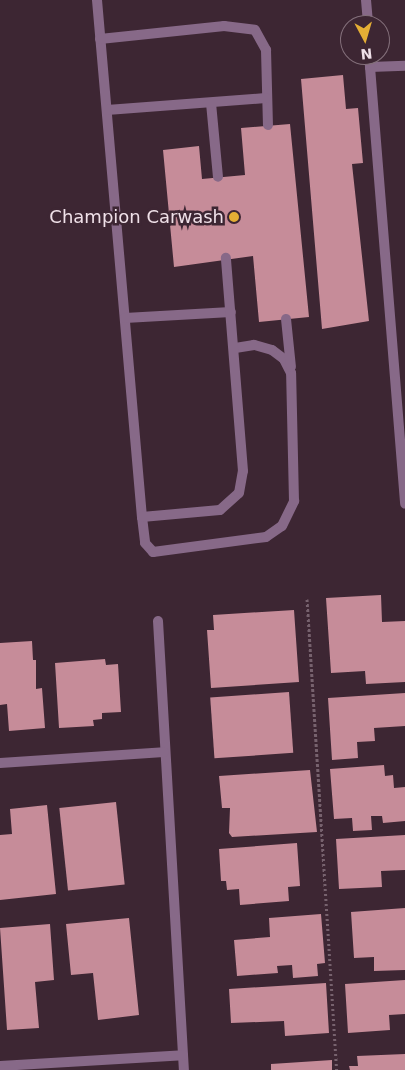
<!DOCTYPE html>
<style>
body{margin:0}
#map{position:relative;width:405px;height:1070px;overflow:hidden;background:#3d2633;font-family:"DejaVu Sans",sans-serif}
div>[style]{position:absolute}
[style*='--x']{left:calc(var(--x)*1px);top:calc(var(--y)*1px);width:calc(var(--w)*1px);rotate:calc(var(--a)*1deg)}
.building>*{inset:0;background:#c68c99;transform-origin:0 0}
.path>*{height:3px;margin-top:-1.5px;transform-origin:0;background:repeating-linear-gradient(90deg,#77626e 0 2.5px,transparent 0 5px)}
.service>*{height:10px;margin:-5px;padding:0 5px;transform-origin:5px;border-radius:5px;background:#876988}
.minor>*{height:10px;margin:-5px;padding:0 5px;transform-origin:5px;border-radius:5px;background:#876988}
.dots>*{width:14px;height:14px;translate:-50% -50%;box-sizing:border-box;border:2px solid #3d2633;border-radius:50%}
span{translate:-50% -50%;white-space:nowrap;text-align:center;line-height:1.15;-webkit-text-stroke:5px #3d2633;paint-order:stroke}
.poi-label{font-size:18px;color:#efe0e8}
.right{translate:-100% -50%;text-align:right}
.north{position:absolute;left:340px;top:15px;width:50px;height:50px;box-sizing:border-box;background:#3d2633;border:1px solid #84707b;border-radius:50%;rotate:174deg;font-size:14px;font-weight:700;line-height:20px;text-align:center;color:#efe0e8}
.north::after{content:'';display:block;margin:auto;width:18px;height:22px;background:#e4ae35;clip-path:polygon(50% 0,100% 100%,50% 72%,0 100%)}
</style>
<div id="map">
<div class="building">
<div style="clip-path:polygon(343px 75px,346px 109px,358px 108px,363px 163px,352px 164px,369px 321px,322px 329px,301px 79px)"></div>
<div style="clip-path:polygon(290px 124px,309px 317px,259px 322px,253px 256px,174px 267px,163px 150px,199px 146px,202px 179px,245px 175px,241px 128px)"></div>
<div style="clip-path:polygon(381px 595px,382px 622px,405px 621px,405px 682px,366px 684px,365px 671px,331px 673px,326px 598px)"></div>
<div style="clip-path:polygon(294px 610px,299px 682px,211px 688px,207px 630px,214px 630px,213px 615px)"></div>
<div style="clip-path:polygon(32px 641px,33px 660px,36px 660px,36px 689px,42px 688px,45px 728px,9px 731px,7px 704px,0 705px,0 643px)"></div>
<div style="clip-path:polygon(105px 659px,106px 665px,118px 664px,121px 712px,102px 713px,102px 719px,93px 720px,94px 726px,59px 728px,55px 663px)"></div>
<div style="left:289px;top:692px;width:61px;height:79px;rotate:86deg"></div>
<div style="clip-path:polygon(405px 693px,405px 726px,374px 728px,375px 741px,357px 742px,358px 758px,332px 760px,328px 698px)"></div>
<div style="clip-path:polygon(384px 765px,385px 776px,393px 775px,394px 788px,405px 787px,405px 821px,383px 823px,382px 816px,371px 816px,372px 830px,353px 831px,352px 818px,334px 819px,330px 769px)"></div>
<div style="clip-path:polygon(310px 770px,317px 832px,232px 837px,229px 833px,230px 808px,222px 808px,219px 776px)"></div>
<div style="left:116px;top:802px;width:83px;height:57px;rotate:84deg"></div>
<div style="clip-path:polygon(47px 805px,56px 894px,0 900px,0 835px,12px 834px,10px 809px)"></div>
<div style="clip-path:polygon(405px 835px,405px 870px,381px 871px,382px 887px,339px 889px,336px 839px)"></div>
<div style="clip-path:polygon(297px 843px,300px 886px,288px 887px,289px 901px,240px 905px,239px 889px,227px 890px,226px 881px,221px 881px,219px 849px)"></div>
<div style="clip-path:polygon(405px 908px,405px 970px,374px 971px,374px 957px,354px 958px,351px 912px)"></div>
<div style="clip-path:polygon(321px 914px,325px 963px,317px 964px,318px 976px,293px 978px,292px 965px,277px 966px,278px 973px,237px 976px,234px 940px,270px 937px,269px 918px)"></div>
<div style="clip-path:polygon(129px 918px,139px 1015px,98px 1020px,93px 973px,71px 975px,66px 924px)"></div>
<div style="clip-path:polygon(50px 924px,54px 980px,35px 982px,39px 1028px,7px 1030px,0 928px)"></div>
<div style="clip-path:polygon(405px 980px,405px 1014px,389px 1015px,390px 1030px,348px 1033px,345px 984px)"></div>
<div style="clip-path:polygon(326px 983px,329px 1033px,285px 1036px,284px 1021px,231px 1023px,229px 989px)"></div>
<div style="clip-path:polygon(405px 1054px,405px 1070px,350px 1070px,349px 1066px,358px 1066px,357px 1056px)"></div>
<div style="clip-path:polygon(332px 1060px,332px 1070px,271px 1070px,271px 1064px)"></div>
</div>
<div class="path">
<div style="--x:307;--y:599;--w:472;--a:86.4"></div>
</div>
<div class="service">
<div style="--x:97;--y:0;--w:519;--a:85.03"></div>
<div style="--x:142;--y:517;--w:26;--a:83"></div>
<div style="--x:145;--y:543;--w:12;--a:48"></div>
<div style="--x:153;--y:552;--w:114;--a:-7.6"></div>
<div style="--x:266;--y:537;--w:19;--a:-35"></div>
<div style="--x:282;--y:526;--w:28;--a:-64"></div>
<div style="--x:294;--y:501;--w:128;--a:-91.3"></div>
<div style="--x:291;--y:373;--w:16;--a:-117"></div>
<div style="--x:284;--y:359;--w:15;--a:-143"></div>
<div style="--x:272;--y:350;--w:19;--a:-164"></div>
<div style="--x:254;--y:345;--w:19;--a:171"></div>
<div style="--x:366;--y:0;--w:25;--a:85"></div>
<div style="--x:100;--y:39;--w:125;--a:-6"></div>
<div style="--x:224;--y:26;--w:31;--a:7"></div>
<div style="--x:255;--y:30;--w:23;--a:61"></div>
<div style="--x:266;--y:50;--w:75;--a:88.5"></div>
<div style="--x:369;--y:55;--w:12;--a:85"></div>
<div style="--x:370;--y:67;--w:35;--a:-2"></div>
<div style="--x:370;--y:67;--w:438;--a:85.4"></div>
<div style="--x:211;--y:103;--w:74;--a:84.6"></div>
<div style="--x:107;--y:110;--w:159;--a:-4.3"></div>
<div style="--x:125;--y:318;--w:106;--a:-3.2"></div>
<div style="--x:286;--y:319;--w:48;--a:84.1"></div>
<div style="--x:142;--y:517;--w:78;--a:-5.1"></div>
<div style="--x:220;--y:510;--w:25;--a:-42"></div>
<div style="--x:239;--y:493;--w:22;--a:-80"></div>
<div style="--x:243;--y:471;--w:214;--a:-94.6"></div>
</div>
<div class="minor">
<div style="--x:158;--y:621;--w:450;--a:86.7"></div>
<div style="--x:0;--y:763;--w:164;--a:-3.8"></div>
<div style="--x:0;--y:1066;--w:183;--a:-3.4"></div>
</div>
<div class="dots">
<div style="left:234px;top:217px;background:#e4ae35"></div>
</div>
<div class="poi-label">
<span class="right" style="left:224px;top:217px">Champion Carwash</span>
</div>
<div class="north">N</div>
</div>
